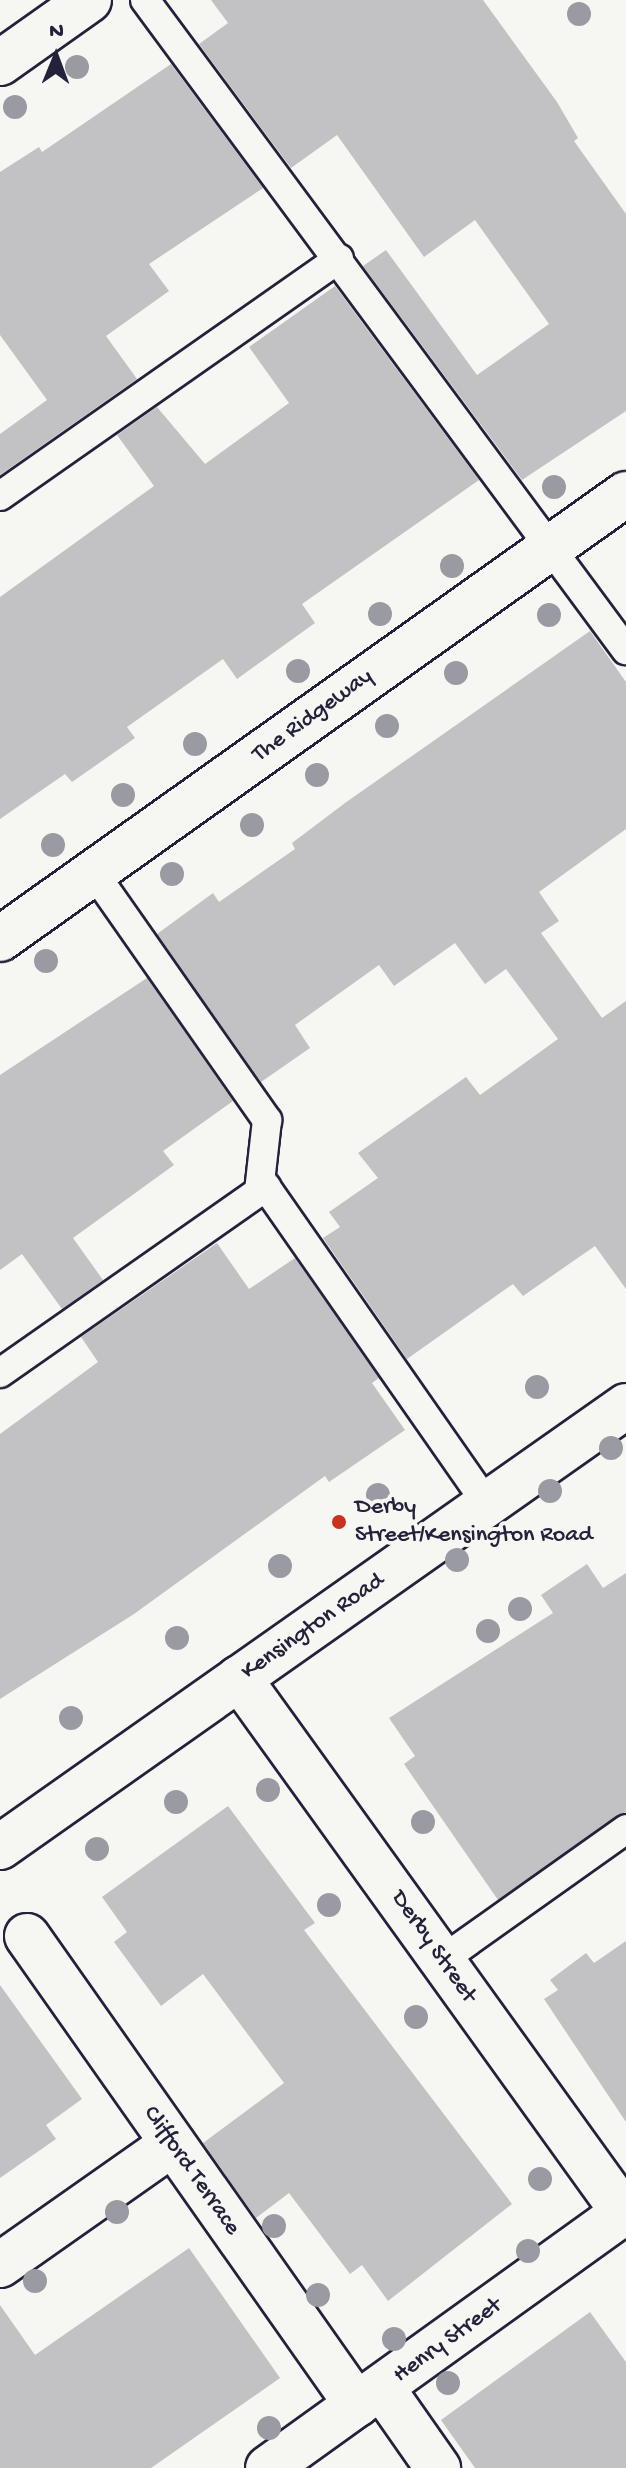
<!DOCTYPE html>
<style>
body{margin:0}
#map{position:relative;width:626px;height:2468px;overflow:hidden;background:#f6f6f2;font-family:"Gochi Hand",sans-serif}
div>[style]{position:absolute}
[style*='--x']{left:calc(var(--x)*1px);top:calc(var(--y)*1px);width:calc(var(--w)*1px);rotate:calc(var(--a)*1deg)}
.building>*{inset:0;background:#c2c2c4}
.roads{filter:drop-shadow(2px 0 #22223b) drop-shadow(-2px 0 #22223b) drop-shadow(0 2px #22223b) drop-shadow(0 -2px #22223b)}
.lane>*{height:28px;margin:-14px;padding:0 14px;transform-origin:14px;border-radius:14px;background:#f6f6f2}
.street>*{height:44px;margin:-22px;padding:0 22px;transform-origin:22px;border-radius:22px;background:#f6f6f2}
.secondary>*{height:44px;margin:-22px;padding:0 22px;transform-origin:22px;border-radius:22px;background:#f6f6f2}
.trees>*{width:24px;height:24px;margin:-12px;border-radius:50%;background:#9a9aa3}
.dots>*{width:22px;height:22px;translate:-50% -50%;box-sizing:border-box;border:4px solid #f6f6f2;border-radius:50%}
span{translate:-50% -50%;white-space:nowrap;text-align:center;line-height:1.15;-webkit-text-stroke:8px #f6f6f2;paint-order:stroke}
.street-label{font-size:24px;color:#22223b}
.poi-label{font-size:24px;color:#22223b}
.left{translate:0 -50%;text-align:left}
.north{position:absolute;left:16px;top:16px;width:80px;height:80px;-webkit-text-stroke:6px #f6f6f2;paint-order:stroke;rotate:1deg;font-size:22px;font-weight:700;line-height:32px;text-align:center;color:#22223b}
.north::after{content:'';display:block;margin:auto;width:28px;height:36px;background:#22223b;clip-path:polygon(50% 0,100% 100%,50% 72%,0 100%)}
</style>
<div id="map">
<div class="building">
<div style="clip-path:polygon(211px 0,483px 0,557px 102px,578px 138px,574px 141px,626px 214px,626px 411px,522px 480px,363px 266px,386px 250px,477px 375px,549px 324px,475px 220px,424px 257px,337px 135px,291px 168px,199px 44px,228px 23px)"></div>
<div style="clip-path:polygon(171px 64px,263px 188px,149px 264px,169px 291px,106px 336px,137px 379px,0 475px,0 434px,47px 400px,0 335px,0 172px,39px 147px,42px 152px)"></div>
<div style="clip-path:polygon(335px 286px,479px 480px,302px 604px,315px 623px,237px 679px,223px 659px,127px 727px,135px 738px,72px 782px,65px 774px,0 819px,0 597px,154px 486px,117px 435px,157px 407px,205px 464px,289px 403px,249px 347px)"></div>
<div style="clip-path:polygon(590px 631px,626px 682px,626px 829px,539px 892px,559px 921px,541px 933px,602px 1018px,626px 1001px,626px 1289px,595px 1246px,523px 1296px,513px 1284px,407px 1359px,323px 1238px,340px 1227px,329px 1212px,378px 1178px,358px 1153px,466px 1077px,480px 1095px,558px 1039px,506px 969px,485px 984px,455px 943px,394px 986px,379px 965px,295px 1025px,310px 1048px,261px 1082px,157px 934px,213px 893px,219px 902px,295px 849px,292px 843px,345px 803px)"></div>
<div style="clip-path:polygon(147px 978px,233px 1101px,163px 1151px,174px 1165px,73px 1238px,103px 1280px,62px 1309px,22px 1254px,0 1270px,0 1075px)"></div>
<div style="clip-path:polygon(217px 1243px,249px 1289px,295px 1258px,379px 1378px,372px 1383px,405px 1430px,329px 1482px,325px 1476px,134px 1614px,0 1699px,0 1434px,98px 1362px,81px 1337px)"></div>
<div style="clip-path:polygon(587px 1564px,603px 1588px,626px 1573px,626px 1812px,498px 1900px,404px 1764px,415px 1756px,389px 1718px,553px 1613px,541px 1595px)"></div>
<div style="clip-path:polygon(228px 1806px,315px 1923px,304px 1930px,512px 2204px,388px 2301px,362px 2265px,350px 2274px,289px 2193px,256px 2218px,203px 2143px,284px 2083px,203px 1974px,161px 2006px,114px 1942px,127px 1932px,102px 1897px)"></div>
<div style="clip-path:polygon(626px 1941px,626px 2122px,544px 1999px,558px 1990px,550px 1980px,586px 1953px,594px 1963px)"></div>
<div style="clip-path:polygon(0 1985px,82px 2099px,46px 2125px,56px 2139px,0 2178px)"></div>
<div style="clip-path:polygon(189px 2248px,280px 2378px,151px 2468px,0 2468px,0 2305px,35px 2355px)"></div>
<div style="clip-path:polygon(590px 2312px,626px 2362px,626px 2468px,475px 2468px,441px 2420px)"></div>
</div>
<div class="roads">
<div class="lane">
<div style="--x:145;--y:0;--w:809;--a:53.5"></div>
<div style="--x:0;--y:496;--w:414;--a:-35"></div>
<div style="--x:94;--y:873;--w:302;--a:55"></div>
<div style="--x:267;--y:1120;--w:71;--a:96.4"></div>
<div style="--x:0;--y:1373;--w:325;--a:-35"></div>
<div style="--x:266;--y:1187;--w:388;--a:55.1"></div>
<div style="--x:442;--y:1960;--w:226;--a:-35.4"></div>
</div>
<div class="street">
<div style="--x:0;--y:63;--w:109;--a:-35.3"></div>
<div style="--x:0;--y:939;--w:768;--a:-35.41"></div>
<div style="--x:239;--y:1678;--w:663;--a:54.27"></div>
<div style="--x:27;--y:1936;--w:573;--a:54.87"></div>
<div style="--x:0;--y:2265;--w:210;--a:-35.1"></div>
<div style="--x:382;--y:2388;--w:98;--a:55"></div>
<div style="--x:268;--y:2468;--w:441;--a:-35.7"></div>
</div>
<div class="secondary">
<div style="--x:0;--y:1847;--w:766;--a:-35.16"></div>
</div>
</div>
<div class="trees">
<div style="left:579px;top:14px"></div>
<div style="left:77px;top:67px"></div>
<div style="left:15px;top:107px"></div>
<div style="left:554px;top:487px"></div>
<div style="left:452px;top:566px"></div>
<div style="left:380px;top:614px"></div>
<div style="left:549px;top:615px"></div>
<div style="left:298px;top:671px"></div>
<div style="left:456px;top:673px"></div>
<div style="left:387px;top:726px"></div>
<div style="left:195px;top:744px"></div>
<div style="left:317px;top:775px"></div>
<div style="left:123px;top:795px"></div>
<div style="left:252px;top:825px"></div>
<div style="left:53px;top:845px"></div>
<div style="left:172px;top:874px"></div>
<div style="left:46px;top:961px"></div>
<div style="left:537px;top:1387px"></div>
<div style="left:611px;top:1448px"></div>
<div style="left:550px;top:1491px"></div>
<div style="left:378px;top:1495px"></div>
<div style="left:457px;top:1560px"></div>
<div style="left:280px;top:1566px"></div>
<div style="left:520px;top:1609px"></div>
<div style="left:488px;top:1631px"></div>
<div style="left:177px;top:1638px"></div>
<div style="left:71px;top:1718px"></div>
<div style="left:268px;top:1790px"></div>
<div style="left:176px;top:1802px"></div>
<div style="left:423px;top:1822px"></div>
<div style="left:97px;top:1849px"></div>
<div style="left:329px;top:1905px"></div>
<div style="left:416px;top:2017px"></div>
<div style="left:540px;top:2179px"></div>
<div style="left:117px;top:2212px"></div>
<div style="left:274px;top:2226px"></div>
<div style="left:528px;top:2251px"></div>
<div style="left:35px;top:2281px"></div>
<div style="left:318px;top:2295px"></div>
<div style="left:394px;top:2339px"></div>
<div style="left:448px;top:2383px"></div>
<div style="left:269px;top:2428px"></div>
</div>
<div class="dots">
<div style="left:339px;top:1522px;background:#c8321e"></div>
</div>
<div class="street-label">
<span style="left:313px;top:716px;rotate:-36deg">The Ridgeway</span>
<span style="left:313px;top:1627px;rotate:-35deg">Kensington Road</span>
<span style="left:433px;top:1947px;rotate:55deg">Derby Street</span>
<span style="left:191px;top:2171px;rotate:55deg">Clifford Terrace</span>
<span style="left:448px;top:2341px;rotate:-36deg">Henry Street</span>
</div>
<div class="poi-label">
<span class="left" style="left:355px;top:1522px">Derby<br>Street/Kensington Road</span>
</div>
<div class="north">N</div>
</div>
